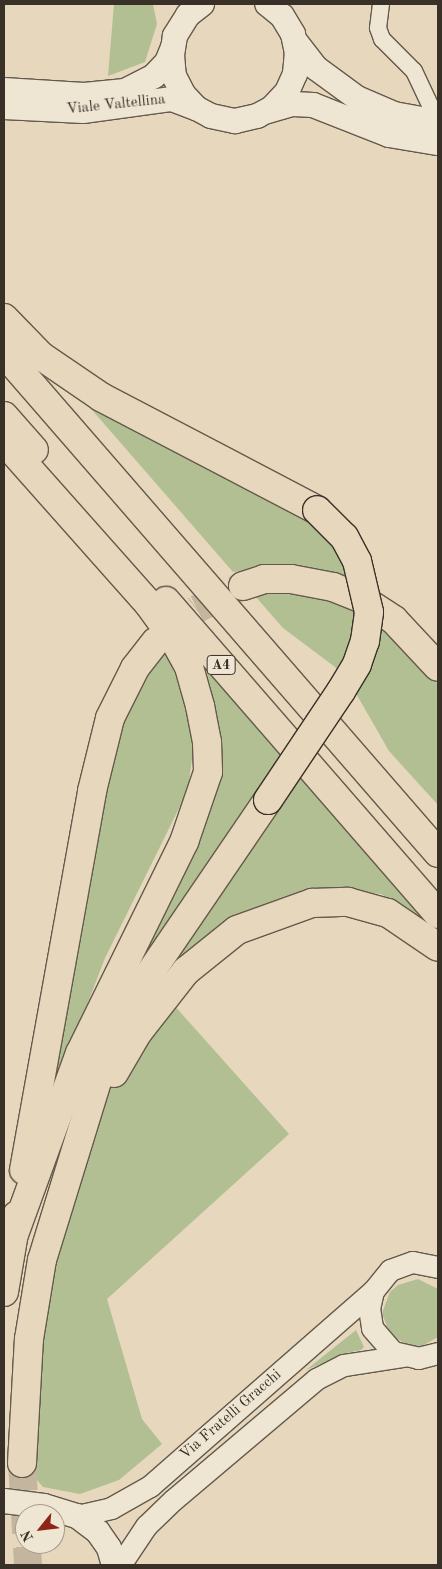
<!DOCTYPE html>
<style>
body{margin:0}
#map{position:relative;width:442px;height:1569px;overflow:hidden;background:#e7d7bc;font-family:"Old Standard TT",serif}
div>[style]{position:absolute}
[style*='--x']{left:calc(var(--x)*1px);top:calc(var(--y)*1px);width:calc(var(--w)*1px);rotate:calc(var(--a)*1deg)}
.green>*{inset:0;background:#b2bf93}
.motorway-tunnel>*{height:28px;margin-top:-14px;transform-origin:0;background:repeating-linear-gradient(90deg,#c4b69e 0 28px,transparent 0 42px)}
.roads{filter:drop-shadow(1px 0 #645a4c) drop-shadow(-1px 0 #645a4c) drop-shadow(0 1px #645a4c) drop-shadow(0 -1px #645a4c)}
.minor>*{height:16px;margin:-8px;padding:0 8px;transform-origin:8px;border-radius:8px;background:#efe5d3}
.tertiary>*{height:21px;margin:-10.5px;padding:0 10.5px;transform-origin:10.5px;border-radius:10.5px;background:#efe5d3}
.secondary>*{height:24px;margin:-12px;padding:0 12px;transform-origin:12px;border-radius:12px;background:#efe5d3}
.motorway>*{height:28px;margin:-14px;padding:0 14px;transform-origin:14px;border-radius:14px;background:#e7d7bc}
.bridges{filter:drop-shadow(1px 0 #393027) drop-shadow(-1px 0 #393027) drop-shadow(0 1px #393027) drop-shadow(0 -1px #393027)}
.motorway-bridge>*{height:28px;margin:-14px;padding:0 14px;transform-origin:14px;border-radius:14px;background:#e7d7bc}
span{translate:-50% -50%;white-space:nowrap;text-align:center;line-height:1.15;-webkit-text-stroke:4px #efe5d3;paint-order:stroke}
.shield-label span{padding:1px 4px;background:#efe5d3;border:1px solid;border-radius:4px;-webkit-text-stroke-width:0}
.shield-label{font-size:14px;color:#393027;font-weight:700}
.street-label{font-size:15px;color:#393027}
.frame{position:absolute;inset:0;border:5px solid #393027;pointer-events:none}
.north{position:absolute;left:15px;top:1504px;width:50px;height:50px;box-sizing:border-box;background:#efe5d3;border:1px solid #a69d8e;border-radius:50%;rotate:241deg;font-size:14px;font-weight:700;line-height:20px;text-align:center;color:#393027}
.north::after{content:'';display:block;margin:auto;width:18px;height:22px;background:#8f2418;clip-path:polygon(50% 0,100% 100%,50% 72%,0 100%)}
</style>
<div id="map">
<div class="green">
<div style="clip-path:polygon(114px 4px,153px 4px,157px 24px,145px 62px,108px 76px)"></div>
<div style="clip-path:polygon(79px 395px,307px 516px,329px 538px,353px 582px,321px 570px,297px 567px,265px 566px,233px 572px)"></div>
<div style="clip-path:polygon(275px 593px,320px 597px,354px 608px,403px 642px,433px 676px,438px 686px,438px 805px,389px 751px,354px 690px,335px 667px,283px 628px,255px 596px)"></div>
<div style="clip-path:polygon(165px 649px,190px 712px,193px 750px,188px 790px,105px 958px,40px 1127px,106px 781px,121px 726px,150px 668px)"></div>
<div style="clip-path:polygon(206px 667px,425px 921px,381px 894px,350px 891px,288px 898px,133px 1024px,176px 955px,284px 804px,265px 784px,99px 1029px,217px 742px)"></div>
<div style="clip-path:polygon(173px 1004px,289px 1134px,107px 1299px,142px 1419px,162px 1444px,119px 1480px,80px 1494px,43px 1487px,22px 1463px,54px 1256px,86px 1121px,146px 1037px)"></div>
<div style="clip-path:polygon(418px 1279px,438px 1289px,438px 1337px,422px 1346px,410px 1346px,390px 1335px,382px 1313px,390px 1292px,398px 1285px)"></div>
<div style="clip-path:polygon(356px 1330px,364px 1347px,361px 1350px,346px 1353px,306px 1370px)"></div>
</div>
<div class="motorway-tunnel">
<div style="--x:163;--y:635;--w:43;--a:-37.4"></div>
<div style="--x:197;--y:609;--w:47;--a:-26.6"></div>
<div style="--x:22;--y:1463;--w:102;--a:86.6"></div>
</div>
<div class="roads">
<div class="minor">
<div style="--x:381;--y:4;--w:24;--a:97"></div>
<div style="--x:378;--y:28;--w:12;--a:70"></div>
<div style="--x:382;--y:39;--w:45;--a:45"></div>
<div style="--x:414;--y:71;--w:56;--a:64.8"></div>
</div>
<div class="tertiary">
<div style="--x:438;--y:1267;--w:26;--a:-169"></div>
<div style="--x:412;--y:1262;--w:23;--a:160"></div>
<div style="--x:390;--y:1270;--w:27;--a:129"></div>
<div style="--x:373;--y:1291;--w:17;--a:103"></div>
<div style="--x:369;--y:1308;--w:20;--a:81"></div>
<div style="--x:372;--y:1328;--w:32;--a:49"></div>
<div style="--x:393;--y:1352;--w:26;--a:13"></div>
<div style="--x:418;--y:1358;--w:21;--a:-14"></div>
<div style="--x:77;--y:1516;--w:35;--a:-13"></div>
<div style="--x:111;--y:1508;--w:45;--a:-29.4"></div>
<div style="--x:150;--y:1486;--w:296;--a:-41.2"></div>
<div style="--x:120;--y:1565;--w:47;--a:-56.3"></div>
<div style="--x:146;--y:1526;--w:37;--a:-44"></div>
<div style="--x:173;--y:1500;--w:187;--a:-40.2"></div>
<div style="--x:316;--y:1379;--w:31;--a:-27"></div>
<div style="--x:344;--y:1365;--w:60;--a:-8.7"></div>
</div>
<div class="secondary">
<div style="--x:202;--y:4;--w:18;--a:142"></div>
<div style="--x:188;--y:15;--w:25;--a:122"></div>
<div style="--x:175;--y:36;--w:19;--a:99"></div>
<div style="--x:172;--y:55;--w:21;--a:85"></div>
<div style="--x:174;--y:76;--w:20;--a:63"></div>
<div style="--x:183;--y:94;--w:19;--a:47"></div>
<div style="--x:196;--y:108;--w:17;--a:28"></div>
<div style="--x:211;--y:116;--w:25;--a:12"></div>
<div style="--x:235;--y:121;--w:23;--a:-13"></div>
<div style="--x:257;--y:116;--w:17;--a:-28"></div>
<div style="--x:272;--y:108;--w:22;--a:-47"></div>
<div style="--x:287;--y:92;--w:20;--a:-66"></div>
<div style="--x:295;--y:74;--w:21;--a:-85"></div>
<div style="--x:297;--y:53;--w:19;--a:-102"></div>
<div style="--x:293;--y:34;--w:21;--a:-121"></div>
<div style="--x:282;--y:16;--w:19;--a:-141"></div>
<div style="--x:295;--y:41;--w:34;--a:52"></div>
<div style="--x:316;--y:68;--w:51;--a:36.2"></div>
<div style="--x:357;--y:98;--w:40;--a:23.4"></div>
<div style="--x:394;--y:114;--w:45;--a:10.3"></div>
<div style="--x:4;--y:90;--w:80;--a:3.6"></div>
<div style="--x:84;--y:95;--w:41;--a:-5.6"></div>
<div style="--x:125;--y:91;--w:33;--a:-27"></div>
<div style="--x:154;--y:76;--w:19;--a:-47"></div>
<div style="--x:167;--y:62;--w:16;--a:-68"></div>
<div style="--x:4;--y:107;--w:79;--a:2.9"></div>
<div style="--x:83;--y:111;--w:90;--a:-7.7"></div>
<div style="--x:172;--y:99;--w:26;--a:21"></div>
<div style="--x:268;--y:111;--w:26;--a:-16"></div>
<div style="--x:293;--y:104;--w:20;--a:3"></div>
<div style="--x:313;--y:105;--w:82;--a:21.5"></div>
<div style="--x:389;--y:135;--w:50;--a:9.3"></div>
<div style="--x:4;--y:1501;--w:40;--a:7.1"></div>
<div style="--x:44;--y:1506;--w:34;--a:17"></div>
<div style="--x:77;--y:1516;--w:26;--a:37"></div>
<div style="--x:98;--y:1532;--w:19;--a:55"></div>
<div style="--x:109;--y:1548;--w:18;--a:74"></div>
</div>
<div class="motorway">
<div style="--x:4;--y:318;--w:53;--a:45.8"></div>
<div style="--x:41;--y:356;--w:73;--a:34.3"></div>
<div style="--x:101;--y:397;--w:244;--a:27.6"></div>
<div style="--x:4;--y:353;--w:662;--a:49.04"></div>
<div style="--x:4;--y:416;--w:45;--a:48.6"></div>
<div style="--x:4;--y:441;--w:217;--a:48.4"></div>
<div style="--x:148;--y:603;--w:41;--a:54"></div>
<div style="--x:172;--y:636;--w:35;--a:61"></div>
<div style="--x:189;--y:667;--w:41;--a:74.2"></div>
<div style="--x:200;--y:706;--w:37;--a:79"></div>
<div style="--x:207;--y:742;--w:30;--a:88"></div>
<div style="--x:208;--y:772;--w:74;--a:108.9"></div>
<div style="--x:184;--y:842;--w:235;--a:116.2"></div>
<div style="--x:80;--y:1053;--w:193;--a:110"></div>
<div style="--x:243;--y:586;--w:22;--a:-18"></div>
<div style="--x:264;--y:579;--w:27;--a:0"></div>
<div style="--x:291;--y:579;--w:43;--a:10.8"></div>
<div style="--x:333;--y:587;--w:31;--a:22"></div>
<div style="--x:362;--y:599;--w:38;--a:33"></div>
<div style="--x:394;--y:620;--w:64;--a:46.9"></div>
<div style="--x:166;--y:601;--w:415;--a:49"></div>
<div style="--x:114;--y:1073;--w:48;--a:-59.7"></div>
<div style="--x:138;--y:1032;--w:78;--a:-51.8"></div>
<div style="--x:186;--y:971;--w:65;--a:-38.8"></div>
<div style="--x:237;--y:930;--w:80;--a:-19.8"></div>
<div style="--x:312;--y:903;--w:36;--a:-2"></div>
<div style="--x:348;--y:902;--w:41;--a:15.4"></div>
<div style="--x:388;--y:913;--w:60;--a:34.2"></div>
<div style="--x:24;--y:1170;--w:385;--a:-79.8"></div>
<div style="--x:92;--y:791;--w:75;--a:-76.1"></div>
<div style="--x:110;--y:718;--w:56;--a:-63.4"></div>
<div style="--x:135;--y:668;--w:33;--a:-52"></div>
<div style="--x:4;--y:1292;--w:78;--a:-80.4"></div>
<div style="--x:22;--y:1463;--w:124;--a:-86.8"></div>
<div style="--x:29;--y:1339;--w:80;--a:-80.7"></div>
<div style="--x:42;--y:1260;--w:221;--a:-72.9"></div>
<div style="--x:107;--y:1049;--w:61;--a:-62.6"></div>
<div style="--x:135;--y:995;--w:236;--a:-55.7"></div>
</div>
</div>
<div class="bridges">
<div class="motorway-bridge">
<div style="--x:268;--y:800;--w:131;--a:-56.2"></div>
<div style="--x:341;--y:691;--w:31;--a:-59"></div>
<div style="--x:357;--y:664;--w:24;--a:-71"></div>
<div style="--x:365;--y:641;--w:29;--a:-82"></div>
<div style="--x:369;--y:612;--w:52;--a:-103.2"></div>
<div style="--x:357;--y:561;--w:27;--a:-118"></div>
<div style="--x:344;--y:537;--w:38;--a:-135"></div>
</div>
</div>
<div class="shield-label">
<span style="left:221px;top:665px">A4</span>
</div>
<div class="street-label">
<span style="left:116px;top:105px;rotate:-6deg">Viale Valtellina</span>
<span style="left:231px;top:1415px;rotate:-41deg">Via Fratelli Gracchi</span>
</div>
<div class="frame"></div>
<div class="north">N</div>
</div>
